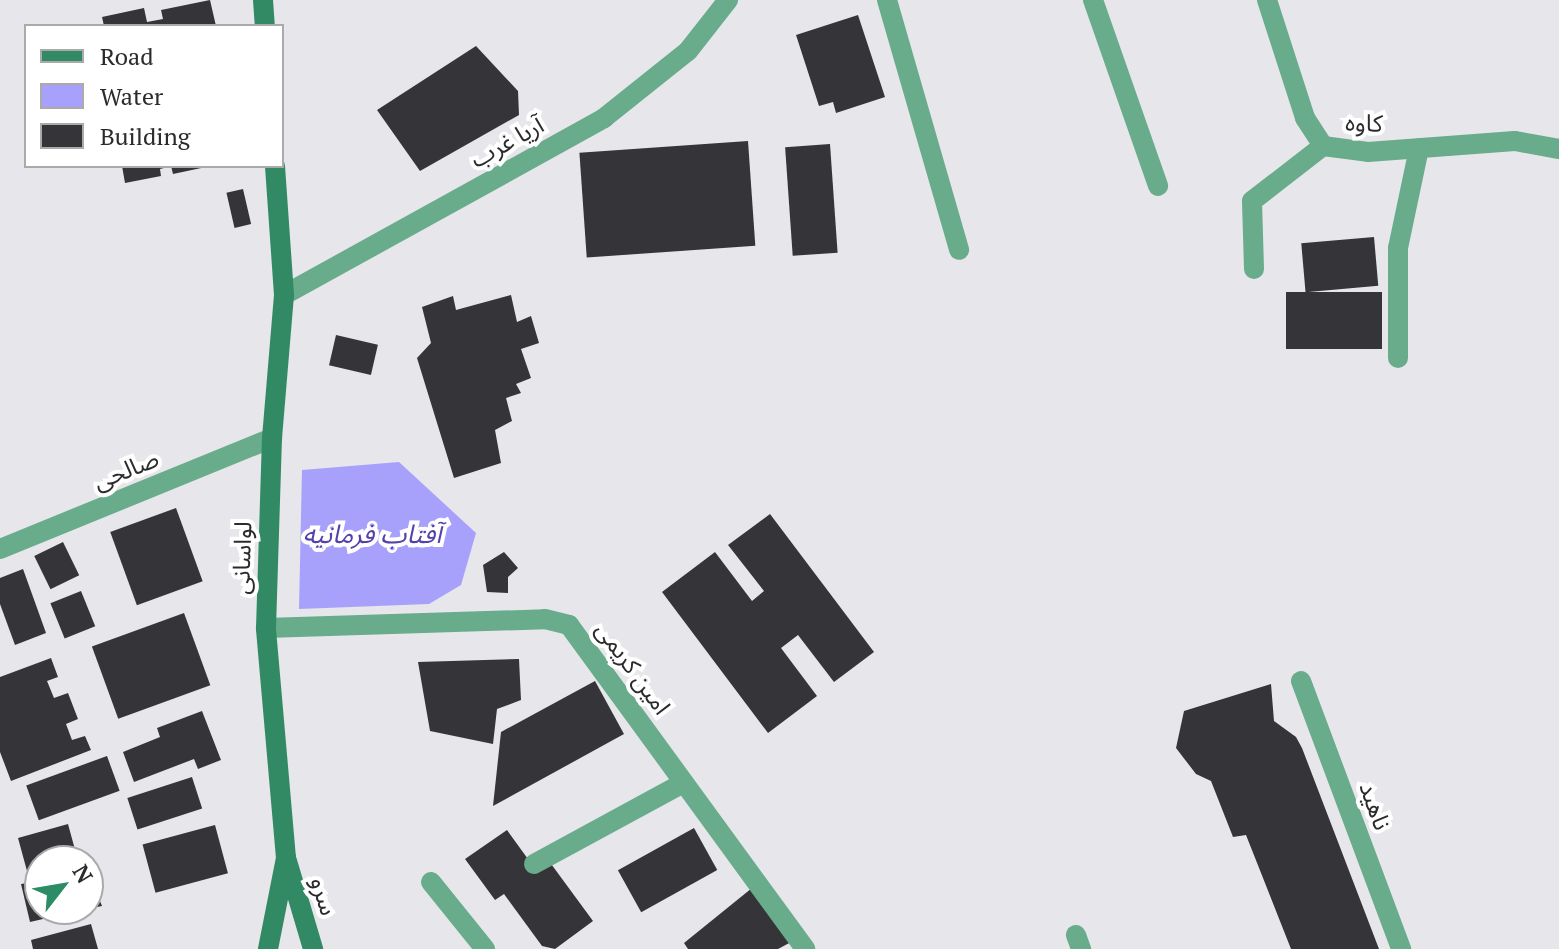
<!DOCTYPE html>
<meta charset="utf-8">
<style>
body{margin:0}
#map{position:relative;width:1559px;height:949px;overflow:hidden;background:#e6e6eb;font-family:"PT Serif","Noto Sans Arabic",serif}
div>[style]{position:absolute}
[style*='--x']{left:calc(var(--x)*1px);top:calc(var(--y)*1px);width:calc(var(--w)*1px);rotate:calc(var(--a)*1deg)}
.water>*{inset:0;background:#a8a1fc}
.building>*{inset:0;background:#353539;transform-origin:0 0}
.street>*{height:20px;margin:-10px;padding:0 10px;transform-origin:10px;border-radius:10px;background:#68ac8b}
.secondary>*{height:20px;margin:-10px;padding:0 10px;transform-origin:10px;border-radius:10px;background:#318a64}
span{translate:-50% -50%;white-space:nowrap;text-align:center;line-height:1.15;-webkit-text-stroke:8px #fff;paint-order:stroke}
.street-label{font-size:24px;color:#2b2b2d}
.water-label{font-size:26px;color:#5442a9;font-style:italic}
.legend{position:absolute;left:24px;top:24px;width:260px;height:144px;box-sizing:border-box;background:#fff;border:2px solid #aaaaab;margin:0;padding:10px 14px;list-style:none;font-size:24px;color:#2b2b2d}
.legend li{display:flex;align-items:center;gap:16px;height:40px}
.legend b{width:40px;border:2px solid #aaaaab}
.north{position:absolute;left:24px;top:845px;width:80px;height:80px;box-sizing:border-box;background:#fff;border:2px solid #aaaaab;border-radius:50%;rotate:59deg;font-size:22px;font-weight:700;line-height:32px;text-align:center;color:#2b2b2d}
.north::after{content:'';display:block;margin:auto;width:28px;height:36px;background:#2c8c65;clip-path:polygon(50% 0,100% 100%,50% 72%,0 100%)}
</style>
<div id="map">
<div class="water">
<div style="clip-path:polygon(399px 462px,476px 533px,461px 585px,429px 604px,299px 609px,302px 470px)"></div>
</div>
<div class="building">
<div style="clip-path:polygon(210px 0,216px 26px,104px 26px,102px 17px,144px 8px,147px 22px,163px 19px,161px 10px)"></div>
<div style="clip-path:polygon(858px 15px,885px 97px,836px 113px,833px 102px,819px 106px,796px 35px)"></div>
<div style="clip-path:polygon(476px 46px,518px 91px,519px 115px,420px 171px,377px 110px)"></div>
<div style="left:748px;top:141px;width:105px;height:169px;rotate:86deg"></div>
<div style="left:830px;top:144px;width:109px;height:45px;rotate:86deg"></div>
<div style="clip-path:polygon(122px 166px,168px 166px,168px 167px,160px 169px,161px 176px,125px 183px)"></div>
<div style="clip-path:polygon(171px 166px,206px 166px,206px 167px,173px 174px)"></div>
<div style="left:243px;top:189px;width:36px;height:17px;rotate:77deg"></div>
<div style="left:1374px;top:237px;width:49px;height:73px;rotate:85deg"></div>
<div style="left:1286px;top:292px;width:96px;height:57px"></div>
<div style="clip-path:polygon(511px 295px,517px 322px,531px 316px,539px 343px,521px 349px,531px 378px,516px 384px,521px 393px,506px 398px,512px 421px,495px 430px,501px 463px,454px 478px,417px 358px,431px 343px,422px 307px,453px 296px,456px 310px)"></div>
<div style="left:336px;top:335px;width:43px;height:31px;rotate:13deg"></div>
<div style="left:176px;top:508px;width:78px;height:70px;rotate:70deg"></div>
<div style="clip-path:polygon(770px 514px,874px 652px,834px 682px,798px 635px,781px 648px,817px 696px,768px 733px,662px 592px,715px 552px,752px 601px,764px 591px,728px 545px)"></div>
<div style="left:63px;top:542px;width:37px;height:32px;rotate:64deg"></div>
<div style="clip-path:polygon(504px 552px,518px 568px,508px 577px,508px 593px,487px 592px,483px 565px)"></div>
<div style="clip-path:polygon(23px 569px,46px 633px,15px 645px,0 604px,0 578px)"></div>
<div style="left:81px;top:591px;width:38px;height:33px;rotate:68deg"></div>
<div style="left:184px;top:613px;width:77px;height:98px;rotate:70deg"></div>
<div style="clip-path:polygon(51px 658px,58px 677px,47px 681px,54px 698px,68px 693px,78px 719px,66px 724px,72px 740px,85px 736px,91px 750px,11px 781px,0 752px,0 677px)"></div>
<div style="clip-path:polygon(519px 659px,521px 700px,497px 709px,493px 744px,430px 731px,418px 662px)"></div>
<div style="clip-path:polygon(595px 681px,624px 734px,493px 806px,501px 732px)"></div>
<div style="clip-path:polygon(1271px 684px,1274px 721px,1296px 737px,1302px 748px,1379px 949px,1291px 949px,1246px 835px,1233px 837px,1211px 781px,1196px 774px,1176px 748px,1184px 711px)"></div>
<div style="clip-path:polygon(202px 711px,221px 760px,198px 769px,194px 759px,134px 782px,123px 752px,160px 737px,157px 728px)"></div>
<div style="left:107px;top:756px;width:37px;height:86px;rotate:70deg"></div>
<div style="left:192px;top:777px;width:33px;height:68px;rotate:72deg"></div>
<div style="clip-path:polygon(68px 824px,77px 857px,40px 861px,40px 868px,27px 871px,18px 838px)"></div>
<div style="left:215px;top:825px;width:50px;height:75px;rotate:75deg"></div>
<div style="left:694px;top:828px;width:48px;height:87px;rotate:61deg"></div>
<div style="clip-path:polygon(507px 830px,533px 866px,546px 857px,593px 921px,555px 949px,542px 946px,504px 894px,495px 900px,465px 859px)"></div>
<div style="clip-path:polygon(40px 881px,40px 909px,82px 910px,30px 922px,21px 884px)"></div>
<div style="clip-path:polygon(752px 888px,793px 941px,778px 949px,688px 949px,684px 943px)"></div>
<div style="clip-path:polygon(96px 891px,102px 906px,88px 909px,88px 893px)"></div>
<div style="clip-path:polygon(91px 924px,98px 949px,33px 949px,31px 940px)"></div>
</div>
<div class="street">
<div style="--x:887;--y:0;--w:260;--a:73.9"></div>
<div style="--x:1093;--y:0;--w:197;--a:70.7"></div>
<div style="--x:1267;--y:0;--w:124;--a:72.1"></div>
<div style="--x:1305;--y:118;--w:33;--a:57"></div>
<div style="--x:1323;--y:146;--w:45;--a:7.6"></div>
<div style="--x:1368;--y:152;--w:147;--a:-4.3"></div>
<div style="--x:1515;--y:141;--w:45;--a:10.3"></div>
<div style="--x:1254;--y:269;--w:68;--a:-91.7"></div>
<div style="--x:1252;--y:201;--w:90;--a:-37.8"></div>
<div style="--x:284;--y:295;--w:366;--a:-28.9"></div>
<div style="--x:604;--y:118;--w:107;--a:-38.6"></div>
<div style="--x:688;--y:51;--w:65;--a:-51.9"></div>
<div style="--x:1398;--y:358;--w:110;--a:-90"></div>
<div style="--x:1398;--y:248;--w:102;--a:-78.1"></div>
<div style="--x:0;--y:549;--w:294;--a:-22.2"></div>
<div style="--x:266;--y:628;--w:279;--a:-1.8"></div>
<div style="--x:545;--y:619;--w:25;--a:14"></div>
<div style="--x:569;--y:625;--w:401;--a:53.9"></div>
<div style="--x:1301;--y:681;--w:286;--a:69.5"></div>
<div style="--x:534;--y:864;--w:170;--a:-28.5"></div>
<div style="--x:431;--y:882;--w:86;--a:51.1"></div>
<div style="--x:1076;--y:935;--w:15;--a:70"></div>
</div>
<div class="secondary">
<div style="--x:263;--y:0;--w:26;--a:86"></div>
<div style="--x:287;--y:861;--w:92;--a:73.5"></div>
<div style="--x:268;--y:949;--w:93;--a:-78.8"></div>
<div style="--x:286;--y:858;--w:231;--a:-95"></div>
<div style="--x:266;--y:628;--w:190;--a:-88.2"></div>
<div style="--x:272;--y:438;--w:144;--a:-85.2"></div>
<div style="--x:284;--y:295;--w:129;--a:-94"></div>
</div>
<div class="street-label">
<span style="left:1364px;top:123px;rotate:2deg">کاوه</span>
<span style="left:507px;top:142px;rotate:-29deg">آریا غرب</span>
<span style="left:126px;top:470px;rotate:-22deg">صالحی</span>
<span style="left:242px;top:558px;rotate:-88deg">لواسانی</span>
<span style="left:633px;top:668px;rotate:54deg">امین کریمی</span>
<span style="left:1375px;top:806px;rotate:70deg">ناهید</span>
<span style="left:324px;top:896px;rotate:73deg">سرو</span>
</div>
<div class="water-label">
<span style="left:372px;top:534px">آفتاب فرمانیه</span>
</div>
<ul class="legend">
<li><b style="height:10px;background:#318a64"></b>Road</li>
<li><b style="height:22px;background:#a8a1fc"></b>Water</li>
<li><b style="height:22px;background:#353539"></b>Building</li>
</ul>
<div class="north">N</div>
</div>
